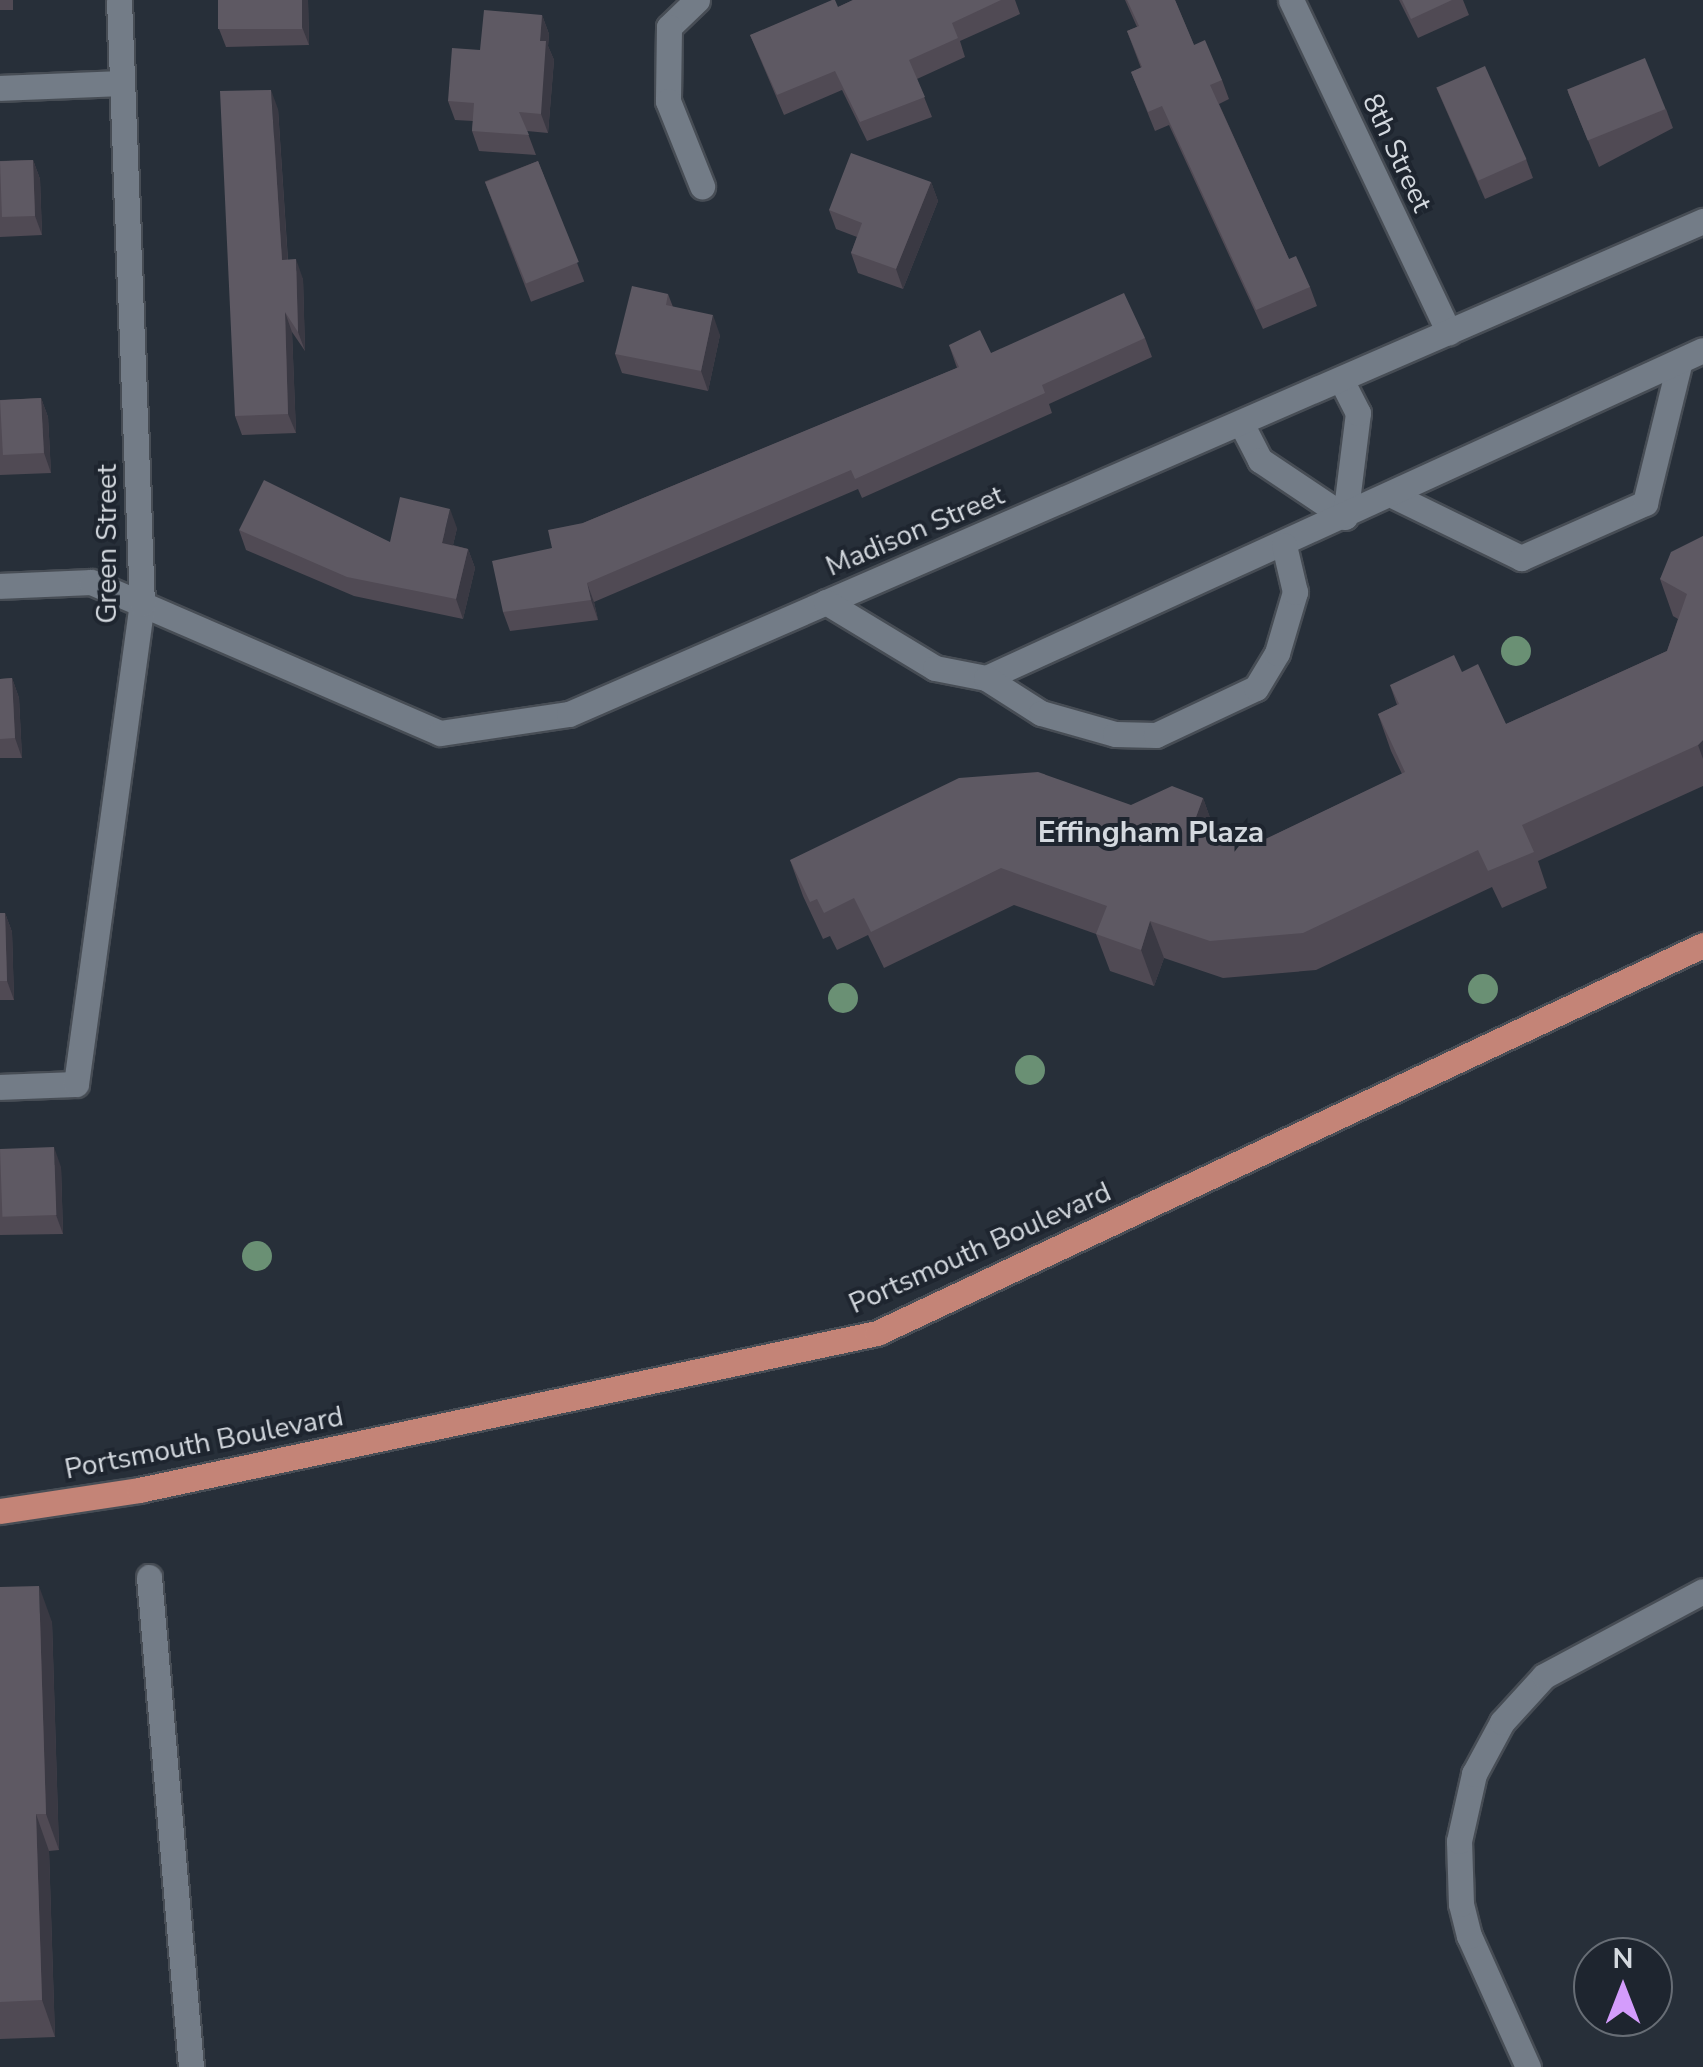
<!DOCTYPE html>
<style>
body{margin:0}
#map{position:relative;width:1703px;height:2067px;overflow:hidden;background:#272f39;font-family:"Nunito Sans",sans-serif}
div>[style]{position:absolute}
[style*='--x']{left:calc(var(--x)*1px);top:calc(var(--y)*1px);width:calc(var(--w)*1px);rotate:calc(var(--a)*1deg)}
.roads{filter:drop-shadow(2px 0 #474d55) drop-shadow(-2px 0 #474d55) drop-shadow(0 2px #474d55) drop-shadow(0 -2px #474d55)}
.minor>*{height:25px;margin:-12.5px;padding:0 12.5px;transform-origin:12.5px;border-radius:12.5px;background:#737c87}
.major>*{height:25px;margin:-12.5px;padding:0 12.5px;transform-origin:12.5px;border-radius:12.5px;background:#c48477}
.trees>*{width:30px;height:30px;margin:-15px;border-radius:50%;background:#6a9074}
.wall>*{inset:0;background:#504a54;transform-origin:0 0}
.shaded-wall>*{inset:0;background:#3a3943}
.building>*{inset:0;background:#5e5963;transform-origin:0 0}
span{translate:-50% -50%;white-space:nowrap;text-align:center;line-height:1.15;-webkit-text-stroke:8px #1e252f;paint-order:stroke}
.street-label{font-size:28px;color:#d4d9df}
.neighbourhood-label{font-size:30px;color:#d4d9df;font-weight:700}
.north{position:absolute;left:1573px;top:1937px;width:100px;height:100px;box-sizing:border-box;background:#1e252f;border:2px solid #676d75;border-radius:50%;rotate:0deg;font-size:28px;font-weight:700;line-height:40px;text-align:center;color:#d4d9df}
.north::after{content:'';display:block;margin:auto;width:35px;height:45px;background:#d49cfc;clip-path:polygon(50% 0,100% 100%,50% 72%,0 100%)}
</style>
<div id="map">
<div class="roads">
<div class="minor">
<div style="--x:697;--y:0;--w:39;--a:136"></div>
<div style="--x:669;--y:27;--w:74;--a:90.8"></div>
<div style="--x:668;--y:101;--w:92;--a:68.2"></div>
<div style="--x:1291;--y:0;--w:368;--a:64.6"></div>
<div style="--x:0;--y:88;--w:122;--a:-2.3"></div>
<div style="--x:1241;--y:423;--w:42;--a:62.8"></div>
<div style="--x:1260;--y:460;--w:102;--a:33.8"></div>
<div style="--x:1345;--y:517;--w:105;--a:-82.9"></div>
<div style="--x:1358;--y:413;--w:38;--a:-117"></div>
<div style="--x:1392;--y:495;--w:144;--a:26"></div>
<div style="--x:1521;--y:558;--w:136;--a:-23.9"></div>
<div style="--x:1645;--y:503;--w:146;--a:-76.2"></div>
<div style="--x:0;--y:586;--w:91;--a:-2.5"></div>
<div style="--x:91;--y:582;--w:380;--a:23.4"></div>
<div style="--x:440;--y:733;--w:130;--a:-8.4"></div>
<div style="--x:569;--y:714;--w:1237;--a:-23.5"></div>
<div style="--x:826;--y:602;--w:127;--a:31.2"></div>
<div style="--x:935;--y:668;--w:52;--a:11.1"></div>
<div style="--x:986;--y:678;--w:788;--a:-24.58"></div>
<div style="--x:986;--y:678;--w:65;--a:32.5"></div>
<div style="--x:1041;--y:713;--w:77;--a:15.8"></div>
<div style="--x:1115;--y:734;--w:41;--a:1.4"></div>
<div style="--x:1156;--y:735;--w:110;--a:-25.2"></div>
<div style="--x:1256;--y:688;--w:41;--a:-59"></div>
<div style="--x:1277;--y:653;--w:64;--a:-73.6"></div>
<div style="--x:1295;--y:592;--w:48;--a:-103.2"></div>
<div style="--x:0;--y:1087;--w:76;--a:-2.3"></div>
<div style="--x:76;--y:1084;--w:485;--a:-82.2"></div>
<div style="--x:142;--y:604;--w:604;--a:-92.18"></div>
<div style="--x:149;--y:1577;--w:492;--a:85.1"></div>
<div style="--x:1528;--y:2067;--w:144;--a:-114.2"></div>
<div style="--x:1469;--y:1936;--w:33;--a:-104"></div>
<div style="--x:1461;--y:1904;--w:63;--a:-91.8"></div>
<div style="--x:1459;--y:1841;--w:69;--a:-77.4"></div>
<div style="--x:1474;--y:1774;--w:59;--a:-61.7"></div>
<div style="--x:1502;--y:1722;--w:62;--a:-47.6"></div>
<div style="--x:1544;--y:1676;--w:180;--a:-28.1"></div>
</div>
<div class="major">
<div style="--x:0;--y:1511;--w:141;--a:-8.6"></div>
<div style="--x:139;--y:1490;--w:755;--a:-12.01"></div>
<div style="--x:877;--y:1333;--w:913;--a:-25.16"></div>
</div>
</div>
<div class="trees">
<div style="left:1516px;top:651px"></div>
<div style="left:1483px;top:989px"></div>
<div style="left:843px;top:998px"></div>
<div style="left:1030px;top:1070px"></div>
<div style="left:257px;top:1256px"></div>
</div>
<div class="wall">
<div style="left:0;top:0;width:13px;height:10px"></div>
<div style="clip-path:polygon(308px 0,309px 45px,226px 47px,219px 29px)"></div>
<div style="clip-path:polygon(853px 0,1015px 0,1020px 14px,960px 41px,965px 57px,917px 79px,932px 117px,867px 141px,842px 90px,784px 115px,750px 35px,838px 7px)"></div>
<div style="clip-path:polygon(1125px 0,1175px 0,1194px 45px,1222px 80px,1229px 99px,1219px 104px,1289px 259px,1310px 287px,1317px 306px,1263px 329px,1169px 125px,1155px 131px,1131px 72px,1141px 68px,1127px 31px,1137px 27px)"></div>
<div style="clip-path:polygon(1399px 0,1463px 0,1469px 15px,1418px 38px)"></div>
<div style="clip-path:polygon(542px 15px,549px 34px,548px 46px,554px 60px,548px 133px,527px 131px,536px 155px,479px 151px,472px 131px,473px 121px,455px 120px,448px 101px,480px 50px)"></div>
<div style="clip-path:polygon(1436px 87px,1526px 159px,1533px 178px,1485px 199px)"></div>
<div style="clip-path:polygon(1568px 92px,1666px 109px,1673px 128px,1599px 167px)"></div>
<div style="clip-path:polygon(278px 109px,288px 260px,303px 279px,305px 351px,292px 332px,296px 433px,242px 435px,235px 416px)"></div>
<div style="clip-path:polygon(33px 160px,40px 179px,42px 235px,0 237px,0 161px)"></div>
<div style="left:538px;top:161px;width:129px;height:57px;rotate:69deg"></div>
<div style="clip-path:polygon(931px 182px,938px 201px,903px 289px,858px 273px,851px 253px,857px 237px,836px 229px,829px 210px)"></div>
<div style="clip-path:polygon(668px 294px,673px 307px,720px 335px,708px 391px,622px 373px,615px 354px)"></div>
<div style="clip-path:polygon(1145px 338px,1152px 357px,1049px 404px,1052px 413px,862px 498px,858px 489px,594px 602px,598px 620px,510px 631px,503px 612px,552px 548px,583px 523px,957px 368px,949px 345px,991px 353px)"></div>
<div style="clip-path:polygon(41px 398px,48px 417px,51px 473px,0 475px,0 400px)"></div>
<div style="clip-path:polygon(457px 528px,453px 545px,468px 549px,475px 568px,463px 619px,354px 596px,246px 550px,239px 530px,390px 542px)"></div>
<div style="clip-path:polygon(1703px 536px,1703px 786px,1538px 861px,1547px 888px,1502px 908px,1492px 887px,1316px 970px,1223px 978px,1164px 958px,1154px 986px,1110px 971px,1096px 934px,1014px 905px,884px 968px,868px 935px,837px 950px,830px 936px,823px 939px,803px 896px,790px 860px,1131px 805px,1203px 798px,1216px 835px,1251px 846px,1402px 774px,1391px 751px,1378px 714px,1397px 705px,1390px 685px,1462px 672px,1506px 724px,1667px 651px,1678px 619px,1673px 616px,1660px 579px)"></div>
<div style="clip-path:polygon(12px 678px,19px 698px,22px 758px,0 758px,0 679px)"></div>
<div style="clip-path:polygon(0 913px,5px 913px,12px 932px,14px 1000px,0 1000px)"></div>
<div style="clip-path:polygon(0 1149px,61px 1167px,63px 1234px,0 1235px)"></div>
<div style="clip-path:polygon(0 1587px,52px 1622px,59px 1850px,49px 1851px,55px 2037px,0 2039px)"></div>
</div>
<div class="shaded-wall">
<div style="clip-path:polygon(302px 0,308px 0,309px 45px,302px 27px)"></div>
<div style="clip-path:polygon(542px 15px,549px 34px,548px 46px,554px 60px,548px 133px,541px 114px,540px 41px)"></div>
<div style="clip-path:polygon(271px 90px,278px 109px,289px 279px,282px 260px)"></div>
<div style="clip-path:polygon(33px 160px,40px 179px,42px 235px,35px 216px)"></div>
<div style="clip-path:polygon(931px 182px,938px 201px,903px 289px,896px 269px)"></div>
<div style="clip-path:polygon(296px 259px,303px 279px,305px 351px,298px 332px)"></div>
<div style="clip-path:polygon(285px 312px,292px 332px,296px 433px,288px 414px)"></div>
<div style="clip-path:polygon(713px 315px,720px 335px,708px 391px,701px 371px)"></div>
<div style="clip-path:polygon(41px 398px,48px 417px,51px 473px,44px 453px)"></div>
<div style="clip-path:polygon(450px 509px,457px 528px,449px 562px,442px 543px)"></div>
<div style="clip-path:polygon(468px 549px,475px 568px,463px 619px,456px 599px)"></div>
<div style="clip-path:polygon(587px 583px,594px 602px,598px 620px,591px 600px)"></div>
<div style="clip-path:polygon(12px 678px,19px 698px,22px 758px,15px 738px)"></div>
<div style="clip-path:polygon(1703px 740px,1703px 759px,1698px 745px)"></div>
<div style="clip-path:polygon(1203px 798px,1216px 835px,1192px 828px)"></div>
<div style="clip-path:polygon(5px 913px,12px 932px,14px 1000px,7px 981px)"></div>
<div style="clip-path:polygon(1150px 921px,1164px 958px,1154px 986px,1141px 950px)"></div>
<div style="clip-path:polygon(54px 1147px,61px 1167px,63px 1234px,56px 1215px)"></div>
<div style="clip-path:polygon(39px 1586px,52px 1622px,59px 1850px,46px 1814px)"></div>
<div style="clip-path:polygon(36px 1814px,49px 1851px,55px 2037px,42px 2000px)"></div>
</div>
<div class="building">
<div style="left:218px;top:0;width:84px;height:29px"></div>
<div style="clip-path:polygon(832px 0,835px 0,838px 7px,853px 0,1001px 0,952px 23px,958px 38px,909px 60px,925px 97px,860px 122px,835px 71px,777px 95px,750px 35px)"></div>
<div style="clip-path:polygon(1127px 0,1175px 0,1194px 45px,1205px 40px,1222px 80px,1210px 85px,1289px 259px,1296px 256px,1310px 287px,1256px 310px,1162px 106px,1148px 112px,1131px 72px,1142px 67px,1127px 31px,1139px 26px)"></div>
<div style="clip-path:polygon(1402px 0,1452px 0,1411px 19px)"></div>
<div style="clip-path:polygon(484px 10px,542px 15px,540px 41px,546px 41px,541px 114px,519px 112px,529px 135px,472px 131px,474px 103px,448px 101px,452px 48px,480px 50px)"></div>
<div style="left:1645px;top:58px;width:55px;height:84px;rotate:68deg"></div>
<div style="left:1485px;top:66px;width:102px;height:53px;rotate:66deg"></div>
<div style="clip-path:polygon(271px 90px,282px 260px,296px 259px,298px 332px,285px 312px,288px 414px,235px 416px,220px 91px)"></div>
<div style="clip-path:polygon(851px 153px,931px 182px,896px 269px,851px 253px,862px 223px,829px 210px)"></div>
<div style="left:33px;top:160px;width:56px;height:33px;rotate:88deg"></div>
<div style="left:538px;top:161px;width:109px;height:57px;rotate:68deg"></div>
<div style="clip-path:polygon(632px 286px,668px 294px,666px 305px,713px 315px,701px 371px,615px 354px)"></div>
<div style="clip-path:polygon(1124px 293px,1145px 338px,1042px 385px,1045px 393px,855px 479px,851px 470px,587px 583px,591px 600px,503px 612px,492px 561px,552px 548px,548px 530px,583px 523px,959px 367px,949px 345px,980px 330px,991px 353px)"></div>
<div style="left:41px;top:398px;width:55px;height:41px;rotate:87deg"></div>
<div style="clip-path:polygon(264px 480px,390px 542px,400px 497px,450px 509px,442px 543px,468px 549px,456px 599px,347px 577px,239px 530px)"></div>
<div style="clip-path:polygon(1703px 536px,1703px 740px,1698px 745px,1522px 825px,1534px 852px,1488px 871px,1478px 850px,1303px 933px,1210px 941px,1150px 921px,1141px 950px,1096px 934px,1107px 906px,1001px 868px,871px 932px,854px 898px,824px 913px,817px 899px,810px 902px,790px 860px,959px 778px,1038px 772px,1131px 805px,1172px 786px,1203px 798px,1192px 828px,1251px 846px,1405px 772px,1378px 714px,1399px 704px,1390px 685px,1454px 655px,1462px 672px,1478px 664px,1506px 724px,1667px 651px,1687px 594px,1660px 579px,1671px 552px)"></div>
<div style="clip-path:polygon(12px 678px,15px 738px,0 739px,0 679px)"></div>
<div style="clip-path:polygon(0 913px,5px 913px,7px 981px,0 981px)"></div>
<div style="left:54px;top:1147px;width:68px;height:54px;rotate:88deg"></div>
<div style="clip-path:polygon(39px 1586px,46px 1814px,36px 1814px,42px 2000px,0 2002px,0 1587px)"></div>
</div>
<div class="street-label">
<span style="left:1397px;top:153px;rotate:65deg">8th Street</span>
<span style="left:915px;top:531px;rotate:-23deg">Madison Street</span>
<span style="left:107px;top:544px;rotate:-90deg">Green Street</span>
<span style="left:980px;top:1248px;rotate:-24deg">Portsmouth Boulevard</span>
<span style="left:204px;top:1443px;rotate:-11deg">Portsmouth Boulevard</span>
</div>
<div class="neighbourhood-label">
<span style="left:1151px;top:833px">Effingham Plaza</span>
</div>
<div class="north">N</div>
</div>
